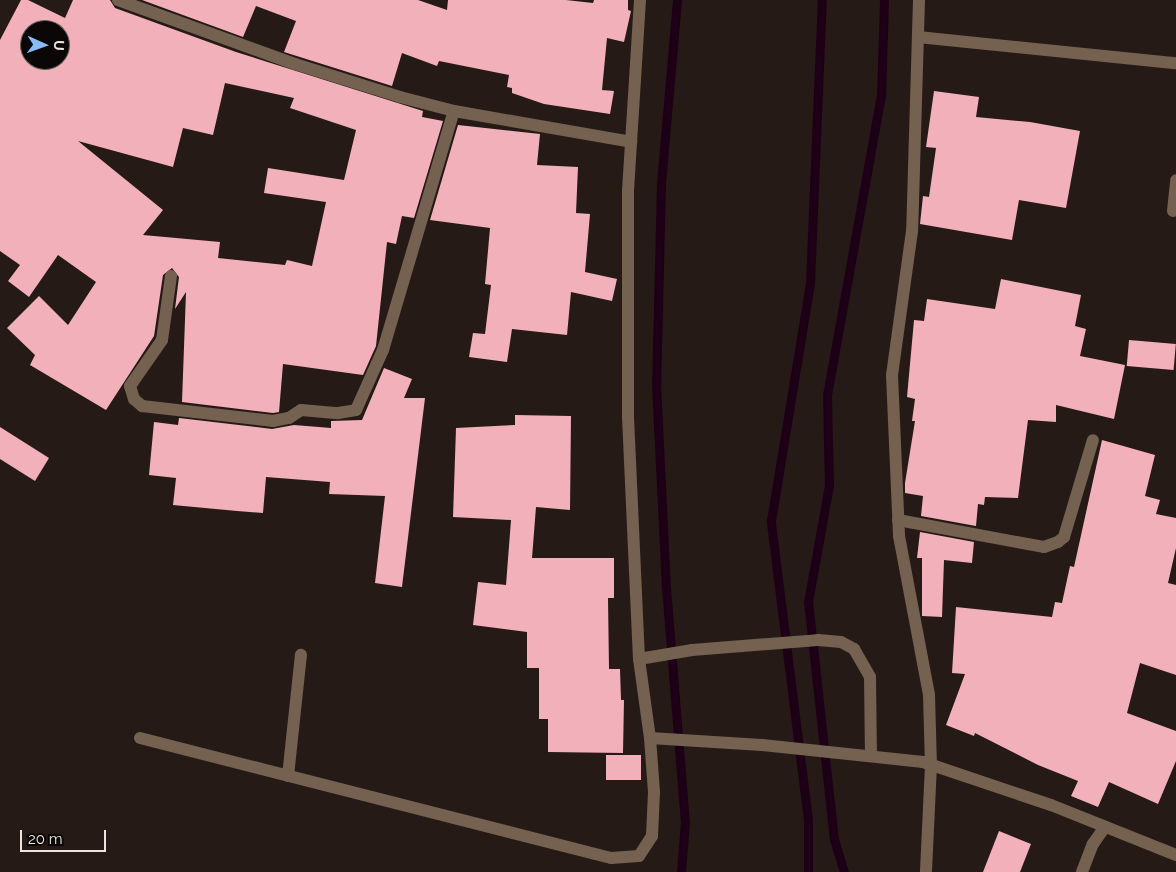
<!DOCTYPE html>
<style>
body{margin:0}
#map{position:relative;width:1176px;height:872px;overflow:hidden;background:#261a17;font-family:Raleway,sans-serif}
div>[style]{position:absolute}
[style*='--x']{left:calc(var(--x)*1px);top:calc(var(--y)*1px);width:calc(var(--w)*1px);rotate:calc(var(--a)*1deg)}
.stream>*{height:9px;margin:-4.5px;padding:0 4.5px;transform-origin:4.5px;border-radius:4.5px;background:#1d0015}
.building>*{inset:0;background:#f2b0bb;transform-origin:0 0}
.minor>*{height:12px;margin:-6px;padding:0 6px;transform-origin:6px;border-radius:6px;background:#746150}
.tertiary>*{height:12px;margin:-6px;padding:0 6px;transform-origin:6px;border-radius:6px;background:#746150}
span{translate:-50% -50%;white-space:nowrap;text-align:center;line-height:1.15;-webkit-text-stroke:5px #0b0706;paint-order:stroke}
.north{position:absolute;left:20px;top:20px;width:50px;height:50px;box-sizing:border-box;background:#0b0706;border:1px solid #66605e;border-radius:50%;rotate:92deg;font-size:14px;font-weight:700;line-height:20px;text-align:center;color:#eee5e3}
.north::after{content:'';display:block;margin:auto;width:18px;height:22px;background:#88bafc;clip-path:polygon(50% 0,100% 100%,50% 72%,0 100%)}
.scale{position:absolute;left:20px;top:830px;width:86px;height:22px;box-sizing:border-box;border:2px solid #eee5e3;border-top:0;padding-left:6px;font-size:15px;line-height:18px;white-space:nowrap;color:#eee5e3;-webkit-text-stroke:4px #0b0706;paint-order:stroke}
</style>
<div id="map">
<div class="stream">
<div style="--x:677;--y:0;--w:185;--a:95"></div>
<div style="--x:661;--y:184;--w:200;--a:91.4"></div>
<div style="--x:656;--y:384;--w:203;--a:87.2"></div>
<div style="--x:666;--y:587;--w:236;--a:85.4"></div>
<div style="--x:685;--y:822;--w:50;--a:94.6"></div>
<div style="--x:808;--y:872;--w:52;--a:-90"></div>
<div style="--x:808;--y:820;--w:301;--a:-97.1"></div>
<div style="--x:771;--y:521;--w:242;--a:-80.7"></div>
<div style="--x:810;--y:282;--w:282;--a:-87.6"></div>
<div style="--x:844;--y:872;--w:34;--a:-107"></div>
<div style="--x:834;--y:840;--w:239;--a:-96.2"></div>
<div style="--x:808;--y:602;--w:119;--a:-79.8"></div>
<div style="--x:829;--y:485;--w:90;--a:-91.3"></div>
<div style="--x:827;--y:395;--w:304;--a:-79.8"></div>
<div style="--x:881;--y:96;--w:96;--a:-88.2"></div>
</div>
<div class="building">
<div style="clip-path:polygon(evenodd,21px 0,28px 0,65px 18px,73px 0,110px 0,115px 8px,236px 52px,423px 111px,422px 117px,443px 121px,414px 218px,402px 216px,396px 244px,387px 242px,376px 346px,363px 375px,283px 364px,279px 412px,273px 413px,182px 402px,186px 292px,175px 309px,179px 277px,172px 268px,163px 275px,154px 336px,106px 410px,30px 365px,35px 355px,7px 328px,39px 296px,68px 325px,96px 282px,58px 255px,29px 297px,8px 281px,20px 265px,0 251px,0 40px,21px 0,30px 30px,60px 30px,60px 60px,30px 60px,30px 30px,21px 0,225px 83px,294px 98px,290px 108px,356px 130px,344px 180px,268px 168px,264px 193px,326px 202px,312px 266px,287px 260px,285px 265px,218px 258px,220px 242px,143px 235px,163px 210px,78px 141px,173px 167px,183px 128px,213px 135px,225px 83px)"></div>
<div style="clip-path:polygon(142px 0,418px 0,447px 10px,448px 0,566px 0,593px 3px,594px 0,628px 0,628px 10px,631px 11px,624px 42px,607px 38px,602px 90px,614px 91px,610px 114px,544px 104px,512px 93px,512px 88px,507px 87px,509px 75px,439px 61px,437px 66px,402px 53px,392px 86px,284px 52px,296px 21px,256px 6px,243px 37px)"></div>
<div style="clip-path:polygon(934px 91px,979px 97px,976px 117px,1030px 122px,1080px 131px,1066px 208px,1019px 200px,1012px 240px,920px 224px,923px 196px,929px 197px,936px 148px,926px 147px)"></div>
<div style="clip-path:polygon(458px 125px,540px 134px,537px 165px,578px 167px,576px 213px,590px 214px,585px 272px,617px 279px,612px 301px,571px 292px,567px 335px,512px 329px,507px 362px,469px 357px,473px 333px,485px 334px,491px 285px,485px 284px,490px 228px,430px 220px)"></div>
<div style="clip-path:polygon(1001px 279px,1081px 295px,1075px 326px,1086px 329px,1080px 356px,1125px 365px,1114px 419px,1056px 405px,1056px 422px,1028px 420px,1018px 498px,985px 497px,984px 505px,978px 504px,976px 526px,921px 516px,923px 496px,905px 493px,905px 483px,915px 421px,912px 421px,915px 399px,907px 397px,914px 320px,924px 321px,927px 299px,995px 309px)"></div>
<div style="left:1129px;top:340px;width:47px;height:26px;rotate:5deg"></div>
<div style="clip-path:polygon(384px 368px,412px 379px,404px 398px,425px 398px,402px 587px,375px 583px,385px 496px,329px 494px,330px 482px,266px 477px,263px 513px,237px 511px,173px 505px,176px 478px,149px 475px,154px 422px,178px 425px,179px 418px,272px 429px,294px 425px,331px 428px,331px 421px,362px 420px)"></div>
<div style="clip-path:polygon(515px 415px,571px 416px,570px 510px,536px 507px,532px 558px,614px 558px,614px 598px,608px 598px,609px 669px,620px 669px,621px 700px,624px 700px,623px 753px,548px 752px,548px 719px,539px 719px,539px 668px,527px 668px,527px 632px,473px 625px,478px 582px,506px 585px,511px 520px,453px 517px,456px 428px,515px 425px)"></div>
<div style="clip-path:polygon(0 427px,49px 458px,35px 481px,0 459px)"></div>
<div style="clip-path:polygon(1102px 440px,1155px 455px,1145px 496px,1160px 500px,1156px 514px,1176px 518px,1176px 548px,1168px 583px,1176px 585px,1176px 675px,1140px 663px,1127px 713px,1176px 731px,1176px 761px,1158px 804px,1109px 782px,1098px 807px,1071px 796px,1078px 781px,1038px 765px,975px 733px,974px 736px,946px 725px,965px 674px,952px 673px,956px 607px,1052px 617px,1055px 602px,1062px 603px,1070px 566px,1074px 567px)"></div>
<div style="clip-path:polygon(920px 532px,974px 542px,972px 563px,944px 560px,942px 617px,922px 616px,922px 558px,917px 558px)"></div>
<div style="left:606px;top:755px;width:35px;height:25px"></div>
<div style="clip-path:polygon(999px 831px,1031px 844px,1020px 872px,983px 872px)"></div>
</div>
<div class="minor">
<div style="--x:919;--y:0;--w:231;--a:91.7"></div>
<div style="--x:912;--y:231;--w:145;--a:97.9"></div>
<div style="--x:892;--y:375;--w:161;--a:87.5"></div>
<div style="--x:899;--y:536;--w:162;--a:79.3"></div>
<div style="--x:929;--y:695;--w:70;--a:88.4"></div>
<div style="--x:931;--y:765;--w:107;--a:92.7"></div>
<div style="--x:918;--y:37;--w:259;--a:5.8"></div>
<div style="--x:1173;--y:211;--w:31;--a:-84"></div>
<div style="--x:171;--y:276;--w:65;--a:98"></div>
<div style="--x:162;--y:340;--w:56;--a:124.8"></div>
<div style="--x:130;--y:386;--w:14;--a:73"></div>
<div style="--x:134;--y:399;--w:11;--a:41"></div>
<div style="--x:142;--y:406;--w:132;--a:6.5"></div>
<div style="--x:273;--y:421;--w:16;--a:-11"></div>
<div style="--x:289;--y:418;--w:14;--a:-34"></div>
<div style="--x:301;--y:410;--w:37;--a:5"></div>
<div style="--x:338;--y:413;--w:18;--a:-9"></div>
<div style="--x:356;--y:410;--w:66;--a:-65.8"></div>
<div style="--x:383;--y:350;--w:249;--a:-73.5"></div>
<div style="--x:898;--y:520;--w:148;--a:10.5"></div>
<div style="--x:1044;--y:547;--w:15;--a:-20"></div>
<div style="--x:1058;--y:542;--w:8;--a:-40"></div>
<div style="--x:1064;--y:537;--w:101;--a:-73.4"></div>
<div style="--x:140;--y:738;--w:486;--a:14.3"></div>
<div style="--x:611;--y:858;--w:28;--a:-4"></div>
<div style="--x:639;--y:856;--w:24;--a:-57"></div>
<div style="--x:652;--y:836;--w:44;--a:-87.4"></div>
<div style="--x:654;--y:792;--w:54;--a:-94.2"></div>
<div style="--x:288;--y:776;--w:122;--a:-83.9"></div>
<div style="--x:1082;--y:872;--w:30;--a:-69"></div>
<div style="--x:1093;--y:844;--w:21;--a:-55"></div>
</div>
<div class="tertiary">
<div style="--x:118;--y:0;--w:188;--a:19.9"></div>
<div style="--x:295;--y:64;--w:110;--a:17.4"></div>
<div style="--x:400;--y:97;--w:56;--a:14.5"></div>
<div style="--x:454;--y:111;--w:180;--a:9.9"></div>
<div style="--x:640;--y:0;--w:190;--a:93.6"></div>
<div style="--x:628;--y:190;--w:227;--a:90"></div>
<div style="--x:628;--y:417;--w:242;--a:87.4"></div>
<div style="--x:639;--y:659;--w:80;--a:82.1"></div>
<div style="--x:650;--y:738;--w:112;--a:3.6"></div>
<div style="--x:762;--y:745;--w:162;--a:6"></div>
<div style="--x:923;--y:762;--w:135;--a:18.6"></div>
<div style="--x:1051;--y:805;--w:135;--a:21.8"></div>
<div style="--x:639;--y:659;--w:54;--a:-9.6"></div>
<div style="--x:692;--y:650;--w:126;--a:-4.5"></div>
<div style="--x:818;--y:640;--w:23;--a:5"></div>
<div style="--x:841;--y:642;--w:15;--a:28"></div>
<div style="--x:854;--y:649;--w:32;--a:60"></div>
<div style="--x:870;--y:677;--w:78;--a:89.3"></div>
</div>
<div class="north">U</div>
<div class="scale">20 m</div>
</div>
